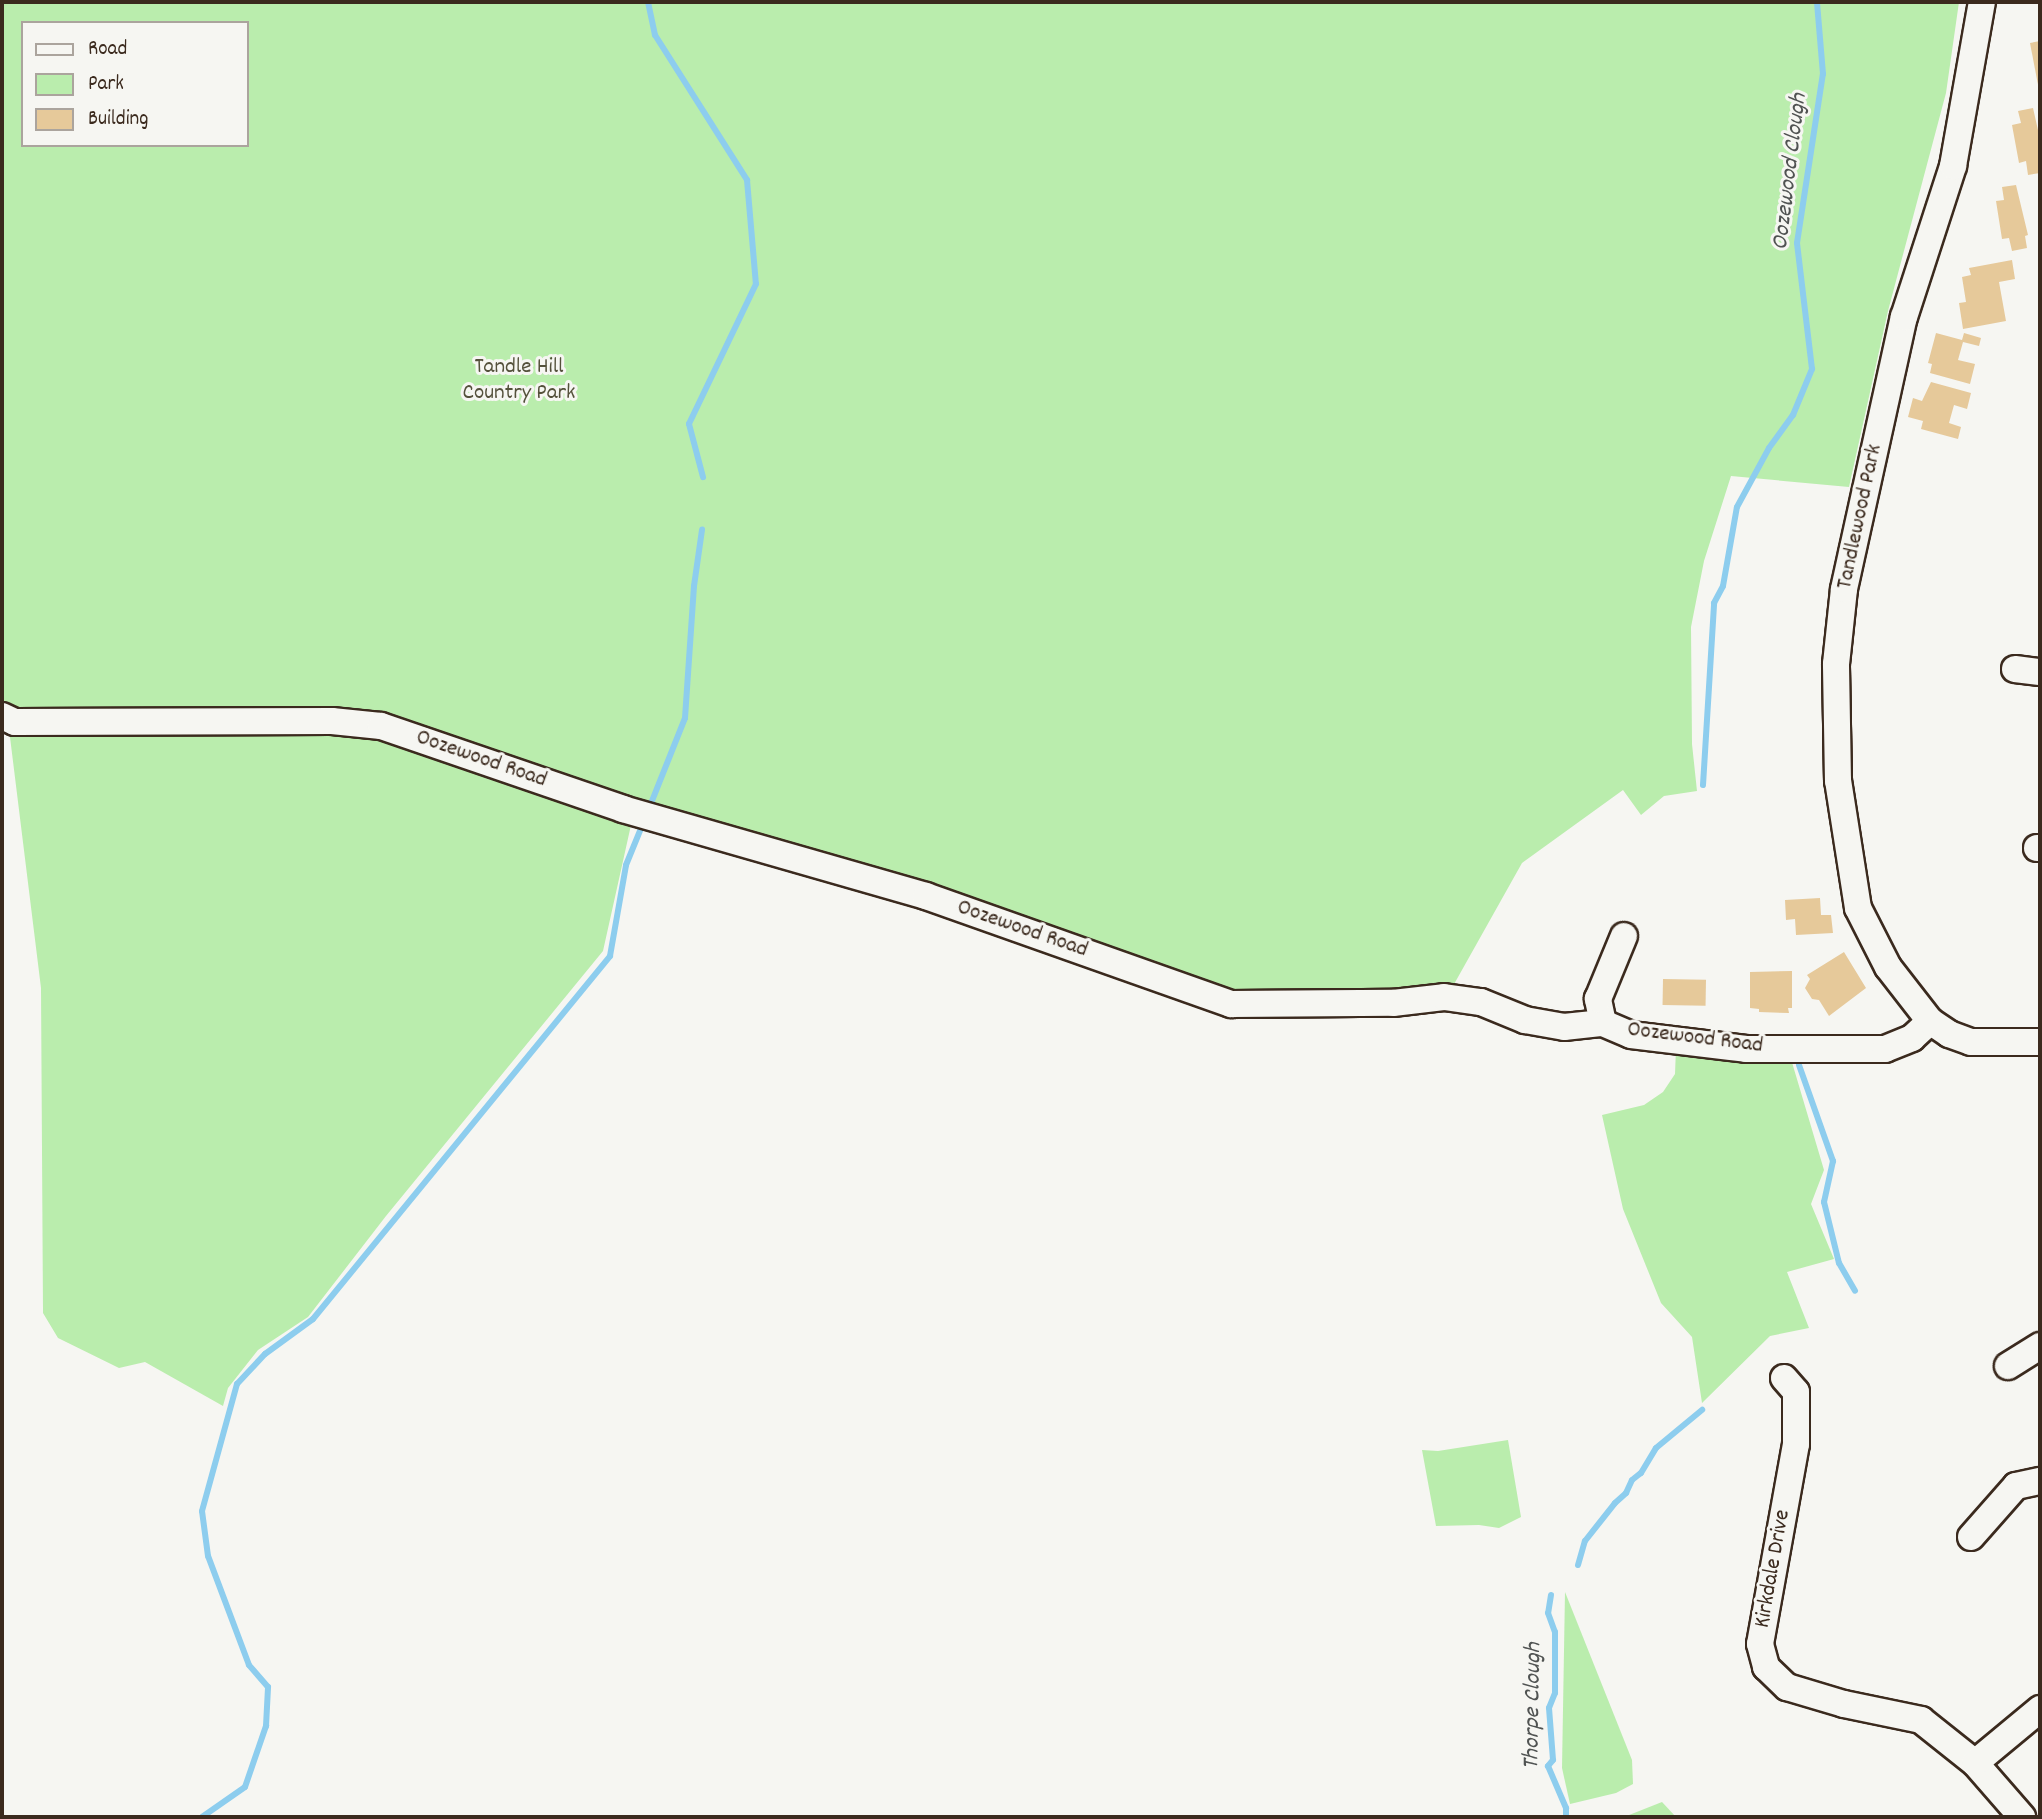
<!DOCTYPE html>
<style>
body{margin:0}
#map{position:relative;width:2042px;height:1819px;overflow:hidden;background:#f6f6f2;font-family:Dekko,sans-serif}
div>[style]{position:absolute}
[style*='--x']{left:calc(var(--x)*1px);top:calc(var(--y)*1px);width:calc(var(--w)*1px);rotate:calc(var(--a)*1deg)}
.green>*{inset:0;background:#baedad}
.stream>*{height:6px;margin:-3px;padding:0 3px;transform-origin:3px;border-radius:3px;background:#8dcdee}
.building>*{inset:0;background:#e6c99a;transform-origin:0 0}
.roads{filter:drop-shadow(2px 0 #3b2a1e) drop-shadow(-2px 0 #3b2a1e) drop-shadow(0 2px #3b2a1e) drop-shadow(0 -2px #3b2a1e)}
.minor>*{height:26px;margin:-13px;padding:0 13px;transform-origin:13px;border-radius:13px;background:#f6f6f2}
span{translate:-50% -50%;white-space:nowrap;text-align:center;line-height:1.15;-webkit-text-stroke:6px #f6f6f2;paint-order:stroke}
.park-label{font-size:23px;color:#54513b}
.street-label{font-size:23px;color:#3b2a1e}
.water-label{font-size:24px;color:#505352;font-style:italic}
.frame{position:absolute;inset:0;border:4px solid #3b2a1e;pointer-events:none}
.legend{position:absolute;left:21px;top:21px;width:228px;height:126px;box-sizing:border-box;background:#f6f6f2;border:2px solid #aba49d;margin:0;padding:9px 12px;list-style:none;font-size:21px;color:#3b2a1e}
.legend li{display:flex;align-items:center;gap:14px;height:35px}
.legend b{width:35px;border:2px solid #aba49d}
</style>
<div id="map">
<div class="green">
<div style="clip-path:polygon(evenodd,2px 2px,1959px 2px,1946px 93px,1888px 311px,1849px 487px,1731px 476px,1704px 561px,1691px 627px,1692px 744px,1697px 791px,1664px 796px,1641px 815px,1623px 790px,1522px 863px,1453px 986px,1444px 992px,1267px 997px,1200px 982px,909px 877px,624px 805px,426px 732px,22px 713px,2px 707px,2px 2px,23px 23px,247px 23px,247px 145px,23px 145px,23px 23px)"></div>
<div style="clip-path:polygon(9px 729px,365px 734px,631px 825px,603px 951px,386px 1216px,308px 1317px,258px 1350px,228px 1388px,223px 1406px,145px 1362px,119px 1368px,58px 1338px,43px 1313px,41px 988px)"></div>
<div style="clip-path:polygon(1676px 1048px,1791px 1059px,1824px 1170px,1811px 1204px,1834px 1259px,1787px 1272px,1809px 1328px,1770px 1336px,1702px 1403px,1692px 1337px,1661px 1303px,1623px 1209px,1602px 1115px,1644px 1105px,1663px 1092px,1675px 1074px)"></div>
<div style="clip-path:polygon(1508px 1440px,1521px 1517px,1499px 1528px,1479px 1525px,1436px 1526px,1422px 1450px,1438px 1451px)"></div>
<div style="clip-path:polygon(1565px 1592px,1632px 1760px,1633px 1784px,1616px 1793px,1570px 1804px,1562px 1768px)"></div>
<div style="clip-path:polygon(1662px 1802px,1676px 1817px,1624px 1817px)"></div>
</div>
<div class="stream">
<div style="--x:648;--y:2;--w:34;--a:78"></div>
<div style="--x:655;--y:35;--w:172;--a:57.6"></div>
<div style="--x:747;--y:180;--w:104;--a:85.1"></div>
<div style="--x:756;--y:284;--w:155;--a:115.6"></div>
<div style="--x:689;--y:424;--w:55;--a:75.2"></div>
<div style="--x:1703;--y:785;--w:182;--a:-86.5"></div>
<div style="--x:1714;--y:603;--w:19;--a:-62"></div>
<div style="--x:1723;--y:586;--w:80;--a:-80"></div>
<div style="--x:1737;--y:507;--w:67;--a:-61.5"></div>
<div style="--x:1769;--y:448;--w:41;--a:-54"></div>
<div style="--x:1793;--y:415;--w:50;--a:-67.6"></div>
<div style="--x:1812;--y:369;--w:127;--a:-96.8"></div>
<div style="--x:1797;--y:243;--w:171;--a:-81.3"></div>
<div style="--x:1823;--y:74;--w:72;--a:-94.8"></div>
<div style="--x:648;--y:811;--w:100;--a:-68.3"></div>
<div style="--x:685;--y:718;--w:132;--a:-86.1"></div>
<div style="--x:694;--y:586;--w:57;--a:-81.9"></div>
<div style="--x:1799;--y:1065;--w:102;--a:70.5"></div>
<div style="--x:1833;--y:1161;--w:42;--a:102.4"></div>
<div style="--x:1824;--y:1202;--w:63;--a:76.2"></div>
<div style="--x:1839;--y:1263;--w:32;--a:60"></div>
<div style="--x:1578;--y:1565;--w:25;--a:-74"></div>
<div style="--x:1585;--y:1541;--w:48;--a:-51.7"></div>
<div style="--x:1615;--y:1503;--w:15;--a:-42"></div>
<div style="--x:1626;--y:1493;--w:14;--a:-65"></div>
<div style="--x:1632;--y:1480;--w:11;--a:-38"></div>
<div style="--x:1641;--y:1473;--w:29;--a:-59"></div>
<div style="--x:1656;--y:1448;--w:60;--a:-39.6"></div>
<div style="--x:1551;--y:1595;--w:18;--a:99"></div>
<div style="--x:1548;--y:1613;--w:20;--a:70"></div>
<div style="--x:1555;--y:1632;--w:61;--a:90"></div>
<div style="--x:1555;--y:1693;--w:16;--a:112"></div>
<div style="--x:1549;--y:1708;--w:52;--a:85.6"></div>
<div style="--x:1553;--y:1760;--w:8;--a:130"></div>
<div style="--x:1548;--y:1766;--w:46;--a:66.8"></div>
<div style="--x:1566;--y:1808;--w:9;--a:90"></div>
<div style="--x:202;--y:1817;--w:52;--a:-34.9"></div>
<div style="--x:245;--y:1787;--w:65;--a:-71"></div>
<div style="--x:266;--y:1726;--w:39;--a:-87"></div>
<div style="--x:268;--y:1687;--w:29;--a:-131"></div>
<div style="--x:249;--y:1665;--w:116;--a:-110.6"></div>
<div style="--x:208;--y:1556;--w:45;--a:-97.6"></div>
<div style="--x:202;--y:1511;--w:132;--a:-74.6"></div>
<div style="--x:237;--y:1384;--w:41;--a:-47"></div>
<div style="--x:265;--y:1354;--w:59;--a:-36.1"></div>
<div style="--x:313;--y:1319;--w:469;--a:-50.7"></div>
<div style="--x:610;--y:956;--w:92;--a:-80"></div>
<div style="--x:626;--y:865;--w:48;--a:-67.8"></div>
</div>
<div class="building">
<div style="clip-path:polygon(2040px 41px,2040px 90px,2039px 90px,2030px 43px)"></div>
<div style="clip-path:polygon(2033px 108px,2040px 139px,2040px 173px,2028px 175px,2026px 161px,2019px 163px,2012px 125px,2021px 123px,2018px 111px)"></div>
<div style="clip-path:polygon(2016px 185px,2028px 235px,2025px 236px,2027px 248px,2012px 251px,2009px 238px,2002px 239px,1996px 201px,2004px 200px,2002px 187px)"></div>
<div style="clip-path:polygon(2012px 260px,2015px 279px,1999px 282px,2006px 321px,1963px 329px,1959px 303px,1966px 302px,1962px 277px,1971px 275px,1969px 268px)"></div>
<div style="clip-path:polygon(1936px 333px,1962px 340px,1964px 333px,1981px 338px,1979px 346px,1963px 342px,1958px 360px,1975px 364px,1970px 384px,1930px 373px,1932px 364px,1928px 363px)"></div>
<div style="clip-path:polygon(1931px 382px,1971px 393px,1967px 409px,1954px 405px,1949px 423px,1961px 427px,1958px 439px,1921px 429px,1923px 421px,1908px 417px,1913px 398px,1922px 401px)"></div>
<div style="clip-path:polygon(1820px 898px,1821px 915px,1831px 915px,1833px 933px,1796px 935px,1795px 919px,1786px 920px,1785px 900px)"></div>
<div style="clip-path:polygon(1844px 952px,1866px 988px,1829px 1016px,1819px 1000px,1812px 999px,1805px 988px,1810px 979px,1807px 975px)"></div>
<div style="clip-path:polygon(1792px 971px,1792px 1008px,1788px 1008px,1789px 1013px,1759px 1012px,1759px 1009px,1750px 1008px,1750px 972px)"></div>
<div style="left:1663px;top:979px;width:43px;height:26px;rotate:1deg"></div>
</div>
<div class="roads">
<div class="minor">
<div style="--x:2015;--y:669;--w:25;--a:7"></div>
<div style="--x:2;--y:716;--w:14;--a:25"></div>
<div style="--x:15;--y:722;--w:317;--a:-0.2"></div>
<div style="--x:332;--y:721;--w:49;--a:5.8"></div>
<div style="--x:381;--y:726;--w:256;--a:18.9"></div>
<div style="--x:623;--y:809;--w:315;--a:16"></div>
<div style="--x:926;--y:896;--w:324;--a:19.5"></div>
<div style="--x:1231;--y:1004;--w:162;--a:-0.4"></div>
<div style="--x:1393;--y:1003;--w:51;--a:-6.7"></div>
<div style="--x:1444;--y:997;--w:37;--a:8"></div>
<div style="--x:1481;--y:1002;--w:48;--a:22.2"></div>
<div style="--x:1525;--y:1020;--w:40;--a:10"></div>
<div style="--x:1564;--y:1027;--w:39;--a:-6"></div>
<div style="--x:1603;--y:1023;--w:30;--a:23"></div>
<div style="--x:1631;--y:1035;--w:116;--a:6.9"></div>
<div style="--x:1746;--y:1049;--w:139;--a:0"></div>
<div style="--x:1885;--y:1049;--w:29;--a:-22"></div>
<div style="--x:1912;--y:1038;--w:25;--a:-43"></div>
<div style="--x:1930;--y:1021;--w:23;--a:34"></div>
<div style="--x:1949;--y:1034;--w:23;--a:20"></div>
<div style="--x:1971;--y:1042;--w:69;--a:0"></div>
<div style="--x:2037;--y:848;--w:3;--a:0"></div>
<div style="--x:1930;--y:1021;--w:68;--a:-127.9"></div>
<div style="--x:1888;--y:967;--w:66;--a:-117"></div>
<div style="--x:1858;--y:908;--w:129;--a:-98.9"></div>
<div style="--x:1838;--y:781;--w:117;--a:-91"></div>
<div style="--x:1836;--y:664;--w:75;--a:-83.9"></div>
<div style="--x:1844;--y:589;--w:279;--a:-77.6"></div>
<div style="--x:1904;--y:317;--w:159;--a:-72"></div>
<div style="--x:1953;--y:166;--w:167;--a:-80"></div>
<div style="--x:1603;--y:1023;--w:25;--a:-102"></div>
<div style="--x:1598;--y:999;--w:68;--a:-67.6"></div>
<div style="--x:2008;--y:1366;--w:38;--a:-32"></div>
<div style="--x:1784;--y:1378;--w:18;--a:49"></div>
<div style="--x:1796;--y:1392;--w:52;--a:90"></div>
<div style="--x:1796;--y:1444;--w:203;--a:100.2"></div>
<div style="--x:1760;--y:1644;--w:24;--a:75"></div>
<div style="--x:1766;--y:1667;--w:29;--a:44"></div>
<div style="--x:1787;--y:1687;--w:59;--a:16.6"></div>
<div style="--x:1844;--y:1704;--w:79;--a:11.7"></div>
<div style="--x:1921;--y:1720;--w:69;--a:38.5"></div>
<div style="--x:1975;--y:1763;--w:72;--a:49"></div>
<div style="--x:1971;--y:1537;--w:68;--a:-48.6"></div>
<div style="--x:2016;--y:1486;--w:25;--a:-12"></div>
<div style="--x:1975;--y:1763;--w:85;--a:-39.7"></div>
</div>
</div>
<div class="park-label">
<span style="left:519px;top:381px">Tandle Hill<br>Country Park</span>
</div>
<div class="street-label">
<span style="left:1861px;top:517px;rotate:-78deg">Tandlewood Park</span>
<span style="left:481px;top:760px;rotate:19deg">Oozewood Road</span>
<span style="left:1022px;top:930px;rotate:19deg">Oozewood Road</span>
<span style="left:1695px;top:1039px;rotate:7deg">Oozewood Road</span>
<span style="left:1774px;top:1569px;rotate:-80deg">Kirkdale Drive</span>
</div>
<div class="water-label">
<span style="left:1791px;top:172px;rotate:-83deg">Oozewood Clough</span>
<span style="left:1534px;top:1706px;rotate:-89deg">Thorpe Clough</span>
</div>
<div class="frame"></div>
<ul class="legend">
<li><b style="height:9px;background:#f6f6f2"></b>Road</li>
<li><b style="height:19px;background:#baedad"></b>Park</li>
<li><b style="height:19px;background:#e6c99a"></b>Building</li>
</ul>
</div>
